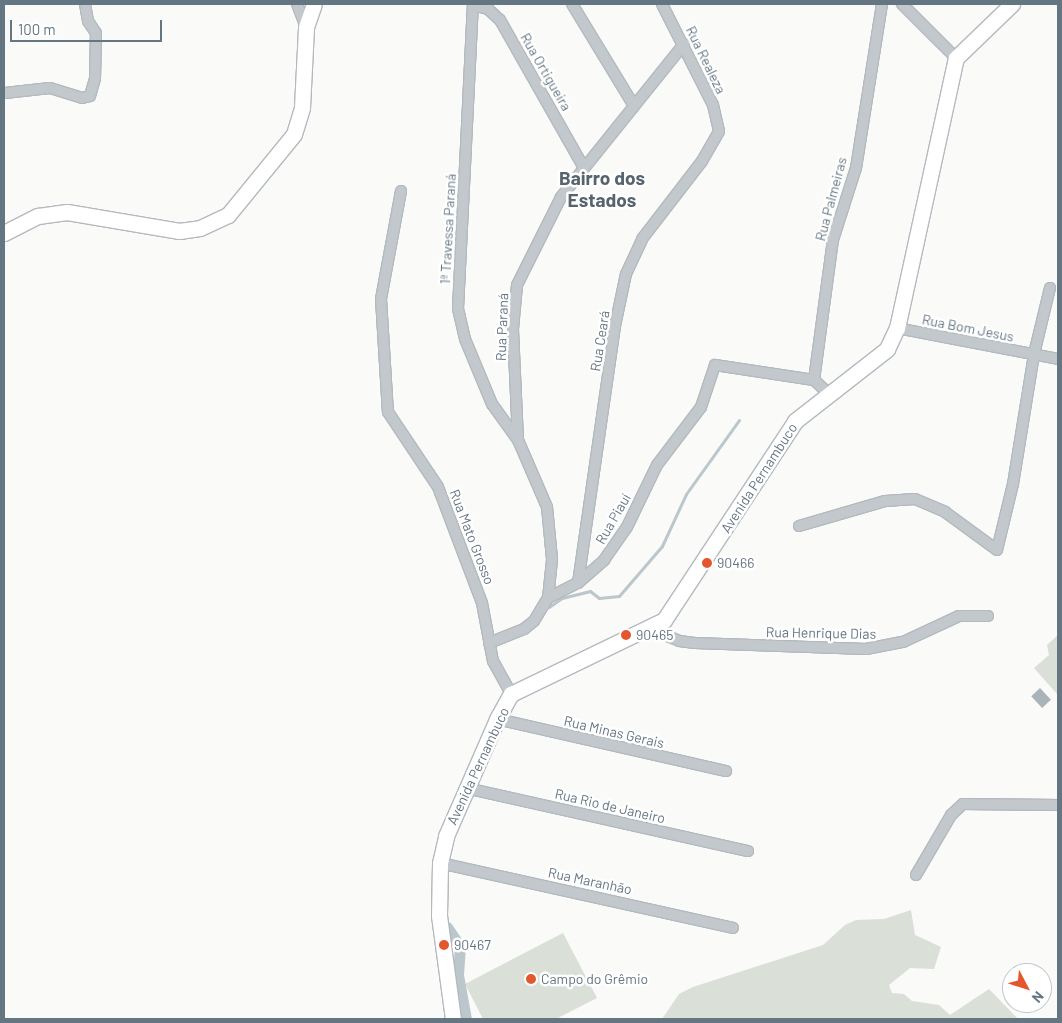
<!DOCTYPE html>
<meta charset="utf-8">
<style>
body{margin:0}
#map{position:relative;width:1062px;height:1023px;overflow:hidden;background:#fafaf8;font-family:Barlow,sans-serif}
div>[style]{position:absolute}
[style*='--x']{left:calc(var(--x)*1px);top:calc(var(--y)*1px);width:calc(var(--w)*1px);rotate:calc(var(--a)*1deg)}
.green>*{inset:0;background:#dadfd7}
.stream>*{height:3px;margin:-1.5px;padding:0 1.5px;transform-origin:1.5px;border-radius:1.5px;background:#bbc7cb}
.canal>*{height:11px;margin:-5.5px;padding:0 5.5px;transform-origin:5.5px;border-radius:5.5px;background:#bbc7cb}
.building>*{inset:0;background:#aab3b9;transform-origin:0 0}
.roads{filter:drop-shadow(1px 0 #b3babf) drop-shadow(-1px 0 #b3babf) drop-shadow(0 1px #b3babf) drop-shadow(0 -1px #b3babf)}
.street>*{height:10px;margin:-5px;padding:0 5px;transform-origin:5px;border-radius:5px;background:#c3c8cc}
.secondary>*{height:15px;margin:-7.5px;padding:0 7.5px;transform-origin:7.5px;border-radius:7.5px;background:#fff}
.dots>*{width:14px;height:14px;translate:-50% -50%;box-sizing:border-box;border:2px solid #fff;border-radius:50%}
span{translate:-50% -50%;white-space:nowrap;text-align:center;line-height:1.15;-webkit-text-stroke:5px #fff;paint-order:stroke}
.street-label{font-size:14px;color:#657683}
.poi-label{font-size:14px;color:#657683}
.left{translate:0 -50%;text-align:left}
.district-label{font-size:19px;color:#57646e;font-weight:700}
.frame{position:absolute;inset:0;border:5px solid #657683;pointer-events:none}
.north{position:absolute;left:1002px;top:963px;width:50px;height:50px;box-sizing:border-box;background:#fff;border:1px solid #c1c8cd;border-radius:50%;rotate:130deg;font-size:14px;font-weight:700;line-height:20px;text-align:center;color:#657683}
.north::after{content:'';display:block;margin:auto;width:18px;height:22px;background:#e4572e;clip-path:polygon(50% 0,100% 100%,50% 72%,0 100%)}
.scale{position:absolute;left:10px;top:20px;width:152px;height:22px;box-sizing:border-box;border:2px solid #657683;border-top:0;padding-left:6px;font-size:15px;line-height:18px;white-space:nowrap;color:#657683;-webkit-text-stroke:4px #fff;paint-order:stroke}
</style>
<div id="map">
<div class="green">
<div style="clip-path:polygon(1058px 635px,1058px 692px,1057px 694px,1034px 668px,1049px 655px,1047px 645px)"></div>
<div style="clip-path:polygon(911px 910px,915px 935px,941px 947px,934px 969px,910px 968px,889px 985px,892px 993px,904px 994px,912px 1001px,939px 1005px,950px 1015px,989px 989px,1018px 1019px,662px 1019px,679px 994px,693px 987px,823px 945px,845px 925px,856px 920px,884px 919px)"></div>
<div style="clip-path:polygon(563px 933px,597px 998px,556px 1019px,483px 1019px,465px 984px)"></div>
</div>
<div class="stream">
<div style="--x:549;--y:607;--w:16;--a:-35"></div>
<div style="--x:562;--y:598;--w:29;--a:-14"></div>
<div style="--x:590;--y:591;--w:11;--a:38"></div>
<div style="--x:599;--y:598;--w:20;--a:-6"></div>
<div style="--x:619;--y:596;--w:66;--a:-49.3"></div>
<div style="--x:662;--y:546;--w:57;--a:-65.2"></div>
<div style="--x:686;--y:494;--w:91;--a:-54.4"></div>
</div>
<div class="canal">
<div style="--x:447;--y:927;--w:23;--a:56"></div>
<div style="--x:460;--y:946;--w:29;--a:94"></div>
<div style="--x:458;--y:975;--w:45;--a:79.7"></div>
</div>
<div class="building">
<div style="left:1040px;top:688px;width:16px;height:12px;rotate:47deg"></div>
</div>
<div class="roads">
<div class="street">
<div style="--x:297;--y:4;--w:25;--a:69"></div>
<div style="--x:572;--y:4;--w:119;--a:58.7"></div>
<div style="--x:902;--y:4;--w:76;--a:45"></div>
<div style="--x:5;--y:93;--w:45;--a:-6.3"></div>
<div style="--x:50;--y:88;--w:34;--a:17"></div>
<div style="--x:82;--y:98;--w:8;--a:-14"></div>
<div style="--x:90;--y:96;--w:18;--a:-74"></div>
<div style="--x:95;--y:79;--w:46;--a:-88.8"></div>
<div style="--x:96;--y:33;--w:14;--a:-124"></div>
<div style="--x:88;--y:21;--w:17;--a:-100"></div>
<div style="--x:401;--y:191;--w:110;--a:100.5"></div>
<div style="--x:381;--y:299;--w:113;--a:86.5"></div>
<div style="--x:388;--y:412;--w:90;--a:56.3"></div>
<div style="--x:438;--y:487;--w:124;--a:69.2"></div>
<div style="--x:482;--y:603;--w:59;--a:79.3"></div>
<div style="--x:493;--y:661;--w:38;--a:61"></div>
<div style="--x:897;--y:328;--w:164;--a:10.9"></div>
<div style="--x:829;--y:394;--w:21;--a:-137"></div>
<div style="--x:814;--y:380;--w:141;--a:-82.3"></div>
<div style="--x:833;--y:240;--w:76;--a:-72.3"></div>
<div style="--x:856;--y:168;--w:166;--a:-81"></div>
<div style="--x:518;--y:440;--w:44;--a:-125.8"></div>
<div style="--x:492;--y:404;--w:70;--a:-112.6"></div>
<div style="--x:465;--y:339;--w:31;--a:-103"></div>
<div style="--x:458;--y:309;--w:304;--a:-87.2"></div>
<div style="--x:473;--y:5;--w:16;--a:15"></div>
<div style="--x:488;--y:9;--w:16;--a:43"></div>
<div style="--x:500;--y:20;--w:168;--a:60.4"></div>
<div style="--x:799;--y:526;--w:90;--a:-16.2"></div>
<div style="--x:885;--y:501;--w:30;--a:-4"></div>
<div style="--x:915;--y:499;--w:33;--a:23"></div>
<div style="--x:945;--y:512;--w:64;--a:36.2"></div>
<div style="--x:997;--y:550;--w:68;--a:-76.4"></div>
<div style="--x:1013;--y:484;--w:132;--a:-80.8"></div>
<div style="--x:1034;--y:354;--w:68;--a:-76.4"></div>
<div style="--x:578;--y:583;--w:260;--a:-81.8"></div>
<div style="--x:615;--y:326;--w:53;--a:-78.1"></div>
<div style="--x:626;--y:274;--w:38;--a:-65"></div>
<div style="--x:642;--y:239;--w:98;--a:-52.4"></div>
<div style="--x:702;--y:161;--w:34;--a:-60"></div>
<div style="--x:719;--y:131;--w:27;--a:-103"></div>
<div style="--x:713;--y:105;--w:113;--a:-116.8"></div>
<div style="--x:548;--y:598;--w:39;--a:-84"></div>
<div style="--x:552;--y:559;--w:52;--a:-95.5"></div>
<div style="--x:547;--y:507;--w:73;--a:-113.4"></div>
<div style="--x:518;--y:440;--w:111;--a:-92.6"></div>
<div style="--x:513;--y:329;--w:44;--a:-84.8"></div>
<div style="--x:517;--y:285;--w:98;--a:-63.4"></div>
<div style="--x:561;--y:197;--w:196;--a:-51.2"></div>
<div style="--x:650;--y:629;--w:31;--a:22"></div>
<div style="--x:679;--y:641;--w:16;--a:7"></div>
<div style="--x:695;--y:643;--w:171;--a:2"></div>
<div style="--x:866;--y:649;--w:38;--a:-11"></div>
<div style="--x:903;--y:642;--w:62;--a:-24.9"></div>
<div style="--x:959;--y:616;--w:29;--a:0"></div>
<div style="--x:489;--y:643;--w:38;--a:-22"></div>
<div style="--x:524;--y:629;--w:13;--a:-39"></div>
<div style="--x:534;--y:621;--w:27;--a:-59"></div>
<div style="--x:548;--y:598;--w:34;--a:-27"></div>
<div style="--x:578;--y:583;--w:35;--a:-41"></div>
<div style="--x:604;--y:560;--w:40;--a:-55.1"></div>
<div style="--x:627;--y:527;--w:69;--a:-64.2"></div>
<div style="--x:657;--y:465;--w:73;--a:-52.8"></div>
<div style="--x:701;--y:407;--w:44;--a:-71.6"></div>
<div style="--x:715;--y:365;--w:100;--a:8.6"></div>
<div style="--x:497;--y:719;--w:235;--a:12.8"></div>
<div style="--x:466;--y:788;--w:289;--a:12.6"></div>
<div style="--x:440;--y:863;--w:300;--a:12.5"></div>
<div style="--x:916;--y:875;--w:69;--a:-59.7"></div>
<div style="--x:951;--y:815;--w:16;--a:-43"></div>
<div style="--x:963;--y:804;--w:95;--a:0.6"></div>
</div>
<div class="secondary">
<div style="--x:4;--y:233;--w:38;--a:-27"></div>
<div style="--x:38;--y:216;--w:29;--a:-8"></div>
<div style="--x:67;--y:212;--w:114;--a:9.6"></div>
<div style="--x:179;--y:231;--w:21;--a:-8"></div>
<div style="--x:200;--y:228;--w:31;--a:-25"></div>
<div style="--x:228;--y:215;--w:104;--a:-50.8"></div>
<div style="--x:294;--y:134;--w:28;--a:-73"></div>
<div style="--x:302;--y:107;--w:80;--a:-87.1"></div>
<div style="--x:306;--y:27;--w:24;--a:-71"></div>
<div style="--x:453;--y:1019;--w:104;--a:-97.7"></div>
<div style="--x:439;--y:916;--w:53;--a:-88.9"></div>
<div style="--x:440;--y:863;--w:28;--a:-77"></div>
<div style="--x:446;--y:836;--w:128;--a:-66.4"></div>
<div style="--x:497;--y:719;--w:29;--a:-61"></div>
<div style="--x:511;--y:694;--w:170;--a:-25.8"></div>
<div style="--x:664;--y:620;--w:238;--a:-56.6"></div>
<div style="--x:795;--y:421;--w:117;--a:-38"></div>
<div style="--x:887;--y:349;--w:23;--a:-65"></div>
<div style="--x:897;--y:328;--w:276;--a:-77.7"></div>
<div style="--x:956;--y:58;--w:78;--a:-44"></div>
</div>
</div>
<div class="dots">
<div style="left:707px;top:563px;background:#e4572e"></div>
<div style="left:626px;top:635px;background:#e4572e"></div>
<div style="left:444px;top:945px;background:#e4572e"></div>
<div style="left:531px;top:979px;background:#e4572e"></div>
</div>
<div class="street-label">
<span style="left:706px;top:60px;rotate:64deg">Rua Realeza</span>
<span style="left:546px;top:72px;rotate:60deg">Rua Ortigueira</span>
<span style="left:831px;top:199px;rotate:-75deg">Rua Palmeiras</span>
<span style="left:448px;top:229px;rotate:-87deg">1ª Travessa Paraná</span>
<span style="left:502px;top:327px;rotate:-88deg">Rua Paraná</span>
<span style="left:968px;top:328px;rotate:11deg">Rua Bom Jesus</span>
<span style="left:600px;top:341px;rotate:-81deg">Rua Ceará</span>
<span style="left:759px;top:478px;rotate:-57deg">Avenida Pernambuco</span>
<span style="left:613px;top:519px;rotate:-60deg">Rua Piauí</span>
<span style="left:472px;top:537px;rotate:69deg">Rua Mato Grosso</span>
<span style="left:821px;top:633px;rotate:1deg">Rua Henrique Dias</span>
<span style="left:614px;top:732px;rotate:13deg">Rua Minas Gerais</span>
<span style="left:478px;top:766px;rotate:-65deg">Avenida Pernambuco</span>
<span style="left:610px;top:806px;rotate:13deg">Rua Rio de Janeiro</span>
<span style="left:590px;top:881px;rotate:12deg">Rua Maranhão</span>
</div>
<div class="poi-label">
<span class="left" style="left:717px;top:563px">90466</span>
<span class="left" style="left:636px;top:635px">90465</span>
<span class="left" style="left:454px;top:945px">90467</span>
<span class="left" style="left:541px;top:979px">Campo do Grêmio</span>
</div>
<div class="district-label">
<span style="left:602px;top:189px">Bairro dos<br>Estados</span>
</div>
<div class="frame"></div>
<div class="north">N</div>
<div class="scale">100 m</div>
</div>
